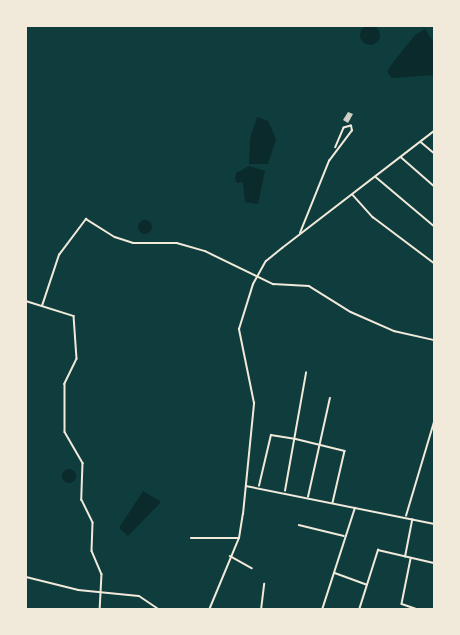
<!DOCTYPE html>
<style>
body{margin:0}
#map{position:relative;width:460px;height:635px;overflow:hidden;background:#0f3d3e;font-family:"Nunito Sans",sans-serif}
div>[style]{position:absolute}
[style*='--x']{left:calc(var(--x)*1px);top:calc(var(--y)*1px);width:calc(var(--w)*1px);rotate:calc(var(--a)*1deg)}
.water>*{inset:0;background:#0a2a2b}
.round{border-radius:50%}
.building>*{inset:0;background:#cfcfc3}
.minor>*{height:1.5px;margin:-0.75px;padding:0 0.75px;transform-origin:0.75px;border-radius:0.75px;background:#f1e9da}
.secondary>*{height:2px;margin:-1px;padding:0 1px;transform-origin:1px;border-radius:1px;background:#f1e9da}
.primary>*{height:2px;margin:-1px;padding:0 1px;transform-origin:1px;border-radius:1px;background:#f1e9da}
span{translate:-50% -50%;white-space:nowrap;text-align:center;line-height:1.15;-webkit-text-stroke:6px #f1e9da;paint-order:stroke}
.frame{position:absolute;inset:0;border:27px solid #f1e9da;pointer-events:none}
</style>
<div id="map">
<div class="water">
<div class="round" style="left:360px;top:25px;width:20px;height:20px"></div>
<div style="clip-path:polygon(425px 29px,434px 43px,434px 75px,392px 78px,387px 72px,391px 65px,415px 35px)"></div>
<div style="clip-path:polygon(257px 117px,268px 121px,276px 139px,268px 164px,249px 164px,250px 139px)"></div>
<div style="clip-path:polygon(249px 166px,265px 171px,258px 204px,245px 202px,243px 182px,237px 183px,235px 179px,236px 173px)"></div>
<div class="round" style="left:138px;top:220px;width:14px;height:14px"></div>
<div class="round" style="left:62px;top:469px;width:14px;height:14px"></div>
<div style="clip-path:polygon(143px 491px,161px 502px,128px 536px,119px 528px)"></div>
</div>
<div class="building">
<div style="clip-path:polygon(348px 112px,353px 114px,348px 123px,343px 120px)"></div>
</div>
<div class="minor">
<div style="--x:421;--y:142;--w:17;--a:40"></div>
<div style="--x:401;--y:157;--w:44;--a:41.3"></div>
<div style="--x:376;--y:177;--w:76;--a:40.2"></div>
<div style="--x:353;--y:195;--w:30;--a:48"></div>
<div style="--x:373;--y:217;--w:76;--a:37"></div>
<div style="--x:300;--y:233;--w:78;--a:-68.1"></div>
<div style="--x:329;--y:161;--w:38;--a:-53"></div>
<div style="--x:352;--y:131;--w:5;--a:-101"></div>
<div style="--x:351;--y:126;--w:7;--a:164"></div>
<div style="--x:344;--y:128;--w:21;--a:113"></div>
<div style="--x:26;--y:301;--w:50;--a:17.4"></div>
<div style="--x:74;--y:316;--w:43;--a:86"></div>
<div style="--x:77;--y:359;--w:28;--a:116"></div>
<div style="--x:65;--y:384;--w:48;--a:90"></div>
<div style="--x:65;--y:432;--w:36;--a:60"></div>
<div style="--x:83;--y:463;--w:37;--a:92"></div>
<div style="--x:82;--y:500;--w:25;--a:64"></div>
<div style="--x:93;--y:523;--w:28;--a:92"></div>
<div style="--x:92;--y:551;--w:25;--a:67"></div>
<div style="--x:102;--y:574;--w:36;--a:93"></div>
<div style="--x:42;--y:306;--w:54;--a:-71.6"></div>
<div style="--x:59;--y:255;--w:45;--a:-53.1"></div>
<div style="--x:86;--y:219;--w:34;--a:32"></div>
<div style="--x:115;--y:237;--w:19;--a:18"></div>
<div style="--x:133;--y:243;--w:44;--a:0"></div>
<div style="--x:177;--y:243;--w:29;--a:16"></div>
<div style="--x:205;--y:251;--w:76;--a:25.9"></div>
<div style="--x:273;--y:284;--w:36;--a:3"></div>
<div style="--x:309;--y:286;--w:49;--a:31.8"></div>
<div style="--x:351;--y:312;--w:47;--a:23.8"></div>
<div style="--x:394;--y:331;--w:41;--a:12.7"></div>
<div style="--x:246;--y:486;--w:192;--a:11.4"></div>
<div style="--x:259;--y:486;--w:52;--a:-76.8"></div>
<div style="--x:271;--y:435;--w:25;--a:9"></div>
<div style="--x:296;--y:439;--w:50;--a:13.8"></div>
<div style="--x:345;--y:451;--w:53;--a:103"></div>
<div style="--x:285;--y:491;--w:120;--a:-79.9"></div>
<div style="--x:308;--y:497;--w:101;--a:-77.5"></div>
<div style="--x:406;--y:516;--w:98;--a:-73.4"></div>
<div style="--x:299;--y:525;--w:46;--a:13.7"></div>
<div style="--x:191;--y:538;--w:47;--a:0"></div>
<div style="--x:230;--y:556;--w:25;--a:29"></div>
<div style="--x:405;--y:557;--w:38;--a:-79"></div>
<div style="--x:411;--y:559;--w:46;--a:101.3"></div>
<div style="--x:402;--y:604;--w:18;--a:19"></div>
<div style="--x:335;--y:573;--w:33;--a:20"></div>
<div style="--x:261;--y:610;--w:26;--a:-83"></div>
<div style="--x:322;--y:610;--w:107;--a:-72.1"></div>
<div style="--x:359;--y:610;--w:63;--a:-72.4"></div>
<div style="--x:378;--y:550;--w:57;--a:13.1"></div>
<div style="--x:434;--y:610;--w:3;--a:-90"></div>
</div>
<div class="secondary">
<div style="--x:209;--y:610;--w:78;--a:-67.4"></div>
<div style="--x:239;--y:538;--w:24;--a:-81"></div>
<div style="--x:243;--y:514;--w:112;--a:-84.3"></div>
<div style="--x:254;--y:403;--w:76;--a:-101.5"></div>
<div style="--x:239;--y:329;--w:47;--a:-72.7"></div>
<div style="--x:253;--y:284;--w:26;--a:-61"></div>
<div style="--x:266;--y:261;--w:21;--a:-39"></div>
<div style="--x:282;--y:248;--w:192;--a:-37.6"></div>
</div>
<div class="primary">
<div style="--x:26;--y:577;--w:54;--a:14"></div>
<div style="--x:78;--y:590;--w:61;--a:5.6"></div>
<div style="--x:139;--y:596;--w:25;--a:34"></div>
</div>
<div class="frame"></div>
</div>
